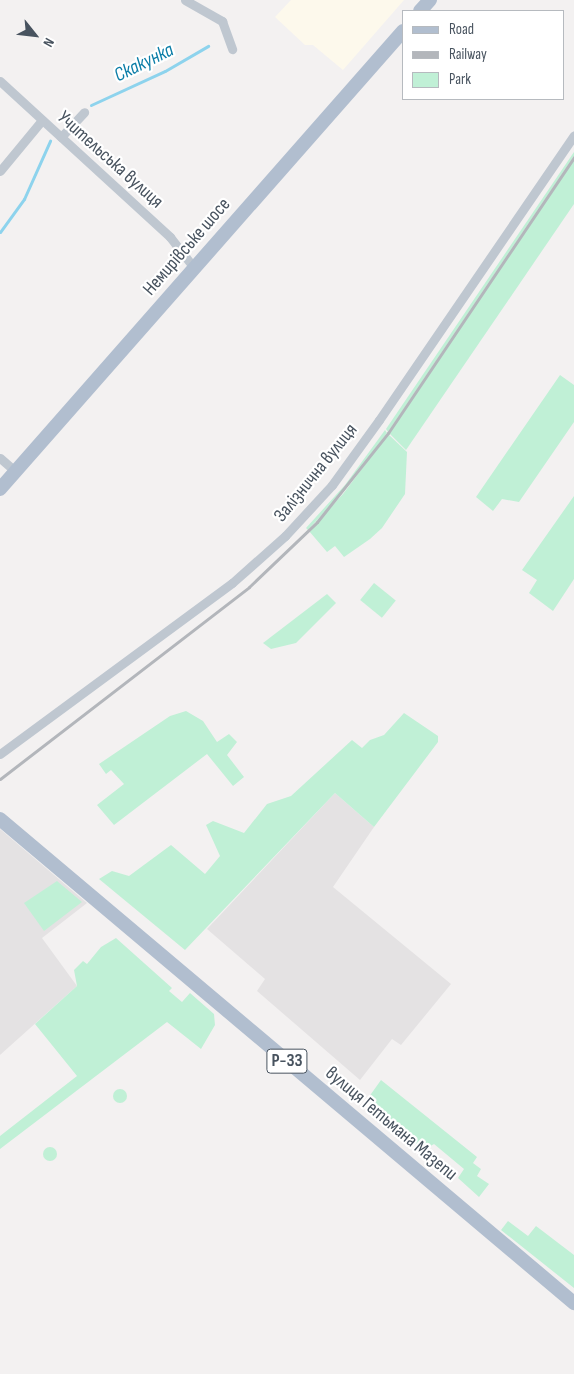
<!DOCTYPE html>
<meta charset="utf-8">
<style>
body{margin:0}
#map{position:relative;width:574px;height:1374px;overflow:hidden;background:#f3f1f1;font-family:"Sofia Sans Condensed",sans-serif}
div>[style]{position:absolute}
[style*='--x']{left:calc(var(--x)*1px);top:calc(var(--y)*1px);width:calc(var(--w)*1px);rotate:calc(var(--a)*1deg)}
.commercial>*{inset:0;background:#fdf9ec}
.education>*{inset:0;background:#e4e2e3}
.green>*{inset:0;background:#c0f0d6;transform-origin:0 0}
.round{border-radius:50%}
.stream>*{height:3px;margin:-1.5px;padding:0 1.5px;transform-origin:1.5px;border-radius:1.5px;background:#8dd3ed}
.street>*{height:9px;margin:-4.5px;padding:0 4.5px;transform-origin:4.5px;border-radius:4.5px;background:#bfc7d0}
.primary>*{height:14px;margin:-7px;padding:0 7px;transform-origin:7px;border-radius:7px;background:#b1becf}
.rail>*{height:3px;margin:-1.5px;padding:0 1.5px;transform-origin:1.5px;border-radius:1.5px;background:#b3b6bb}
span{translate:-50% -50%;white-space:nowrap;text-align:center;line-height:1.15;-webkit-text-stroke:4.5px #fff;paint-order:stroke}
.shield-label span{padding:1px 4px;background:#fff;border:1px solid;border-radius:4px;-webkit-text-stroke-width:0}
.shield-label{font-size:18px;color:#48535f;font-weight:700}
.street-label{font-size:19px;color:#48535f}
.water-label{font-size:20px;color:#0b7da7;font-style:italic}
.legend{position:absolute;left:402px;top:10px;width:162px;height:90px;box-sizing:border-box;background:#fff;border:1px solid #b6babf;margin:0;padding:6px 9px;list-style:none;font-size:15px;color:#48535f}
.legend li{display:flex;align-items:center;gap:10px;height:25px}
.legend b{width:25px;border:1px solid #b6babf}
.north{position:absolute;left:10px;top:10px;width:50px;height:50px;-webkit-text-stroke:4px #fff;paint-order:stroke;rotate:119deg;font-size:14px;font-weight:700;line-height:20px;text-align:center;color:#48535f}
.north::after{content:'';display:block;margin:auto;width:18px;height:22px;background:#48535f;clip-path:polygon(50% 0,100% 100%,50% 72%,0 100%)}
</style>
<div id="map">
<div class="commercial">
<div style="clip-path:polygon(291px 0,404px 0,343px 70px,313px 45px,305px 45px,275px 17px)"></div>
</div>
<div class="education">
<div style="clip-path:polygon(335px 793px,374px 827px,333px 887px,451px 984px,401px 1045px,392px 1039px,360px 1080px,257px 991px,265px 979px,207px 929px)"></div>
<div style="clip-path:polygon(0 829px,87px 903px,42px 938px,77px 986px,0 1055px)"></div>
</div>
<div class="green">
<div style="clip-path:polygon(574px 152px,574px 156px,388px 432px,386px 429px)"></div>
<div style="clip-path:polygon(574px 159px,574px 204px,406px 450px,389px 433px)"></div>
<div style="clip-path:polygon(560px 375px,574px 385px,574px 422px,519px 502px,502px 499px,493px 511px,476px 497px)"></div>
<div style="clip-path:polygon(385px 430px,387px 433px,345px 490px,308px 530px,306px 528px,345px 485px)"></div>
<div style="clip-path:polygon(388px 434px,407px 452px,405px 494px,382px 528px,370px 539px,344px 557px,335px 546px,327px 552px,309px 531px,343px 494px)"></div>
<div style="clip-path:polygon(574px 496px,574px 579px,553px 611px,529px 593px,537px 580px,522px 570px)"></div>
<div style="left:374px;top:583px;width:28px;height:22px;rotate:39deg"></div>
<div style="clip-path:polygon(327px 594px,336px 603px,296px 643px,271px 649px,263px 643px)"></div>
<div style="clip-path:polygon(186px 711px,203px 721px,217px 742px,229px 734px,237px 742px,227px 755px,244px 777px,233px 786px,207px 754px,114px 825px,97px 805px,124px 784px,111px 770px,106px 774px,99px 764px,170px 716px)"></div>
<div style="clip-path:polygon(404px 713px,438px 736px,438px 742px,374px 827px,335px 793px,185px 950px,99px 879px,112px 871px,129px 876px,171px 845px,205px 874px,220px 856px,206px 825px,213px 821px,244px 833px,267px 804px,291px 796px,352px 740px,362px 748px,370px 740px,384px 735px)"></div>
<div style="clip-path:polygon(57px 881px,82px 902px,44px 931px,24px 903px)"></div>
<div style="clip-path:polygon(116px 938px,172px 988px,169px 991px,182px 1002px,190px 993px,214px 1014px,215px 1025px,201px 1049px,167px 1022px,0 1149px,0 1136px,77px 1076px,35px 1024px,77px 986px,74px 970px,83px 961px,87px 964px,101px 947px)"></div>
<div style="clip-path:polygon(381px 1080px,477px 1157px,473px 1163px,481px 1169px,477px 1176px,489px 1184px,479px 1197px,458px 1178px,464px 1169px,434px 1144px,424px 1150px,366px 1101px)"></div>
<div class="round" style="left:113px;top:1089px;width:14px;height:14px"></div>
<div class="round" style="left:43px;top:1147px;width:14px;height:14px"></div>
<div style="clip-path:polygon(508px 1221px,528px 1236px,536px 1226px,574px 1255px,574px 1288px,501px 1230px)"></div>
</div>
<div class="stream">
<div style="--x:91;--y:105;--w:81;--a:-24.7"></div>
<div style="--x:165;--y:71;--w:50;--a:-30.2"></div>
<div style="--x:0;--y:232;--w:41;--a:-54"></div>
<div style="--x:24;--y:199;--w:64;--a:-65.9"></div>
</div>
<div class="street">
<div style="--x:185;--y:0;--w:43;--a:29.6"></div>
<div style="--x:222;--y:21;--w:30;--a:70"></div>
<div style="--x:0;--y:81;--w:231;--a:42.5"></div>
<div style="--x:170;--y:237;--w:39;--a:52"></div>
<div style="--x:61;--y:137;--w:34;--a:-47"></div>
<div style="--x:0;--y:171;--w:66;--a:-50.5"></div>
<div style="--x:0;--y:458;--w:20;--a:41"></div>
<div style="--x:0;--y:754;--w:288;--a:-36.4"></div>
<div style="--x:232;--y:583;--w:71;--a:-41.6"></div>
<div style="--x:285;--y:536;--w:69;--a:-47.3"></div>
<div style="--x:332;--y:485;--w:80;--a:-54.1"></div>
<div style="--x:379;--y:420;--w:345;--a:-55.6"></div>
</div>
<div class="primary">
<div style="--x:420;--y:11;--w:15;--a:-48"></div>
<div style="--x:0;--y:489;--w:610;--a:-48.66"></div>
<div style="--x:0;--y:819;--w:751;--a:40.14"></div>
</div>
<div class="rail">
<div style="--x:0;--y:779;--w:314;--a:-37.6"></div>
<div style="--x:249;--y:587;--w:94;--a:-43.7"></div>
<div style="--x:317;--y:522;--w:114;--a:-51.4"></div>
<div style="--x:388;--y:433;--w:333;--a:-56"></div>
</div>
<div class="shield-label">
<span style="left:287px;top:1061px">Р-33</span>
</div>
<div class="street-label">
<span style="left:110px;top:160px;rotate:42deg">Учительська вулиця</span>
<span style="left:187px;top:247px;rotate:-49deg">Немирівське шосе</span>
<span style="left:316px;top:473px;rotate:-51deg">Залізнична вулиця</span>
<span style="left:391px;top:1124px;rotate:40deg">вулиця Гетьмана Мазепи</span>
</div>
<div class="water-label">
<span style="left:144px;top:63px;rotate:-26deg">Скакунка</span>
</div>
<ul class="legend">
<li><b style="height:6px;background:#b1becf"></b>Road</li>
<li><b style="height:6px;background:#b3b6bb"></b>Railway</li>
<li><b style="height:14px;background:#c0f0d6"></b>Park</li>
</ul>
<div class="north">N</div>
</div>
